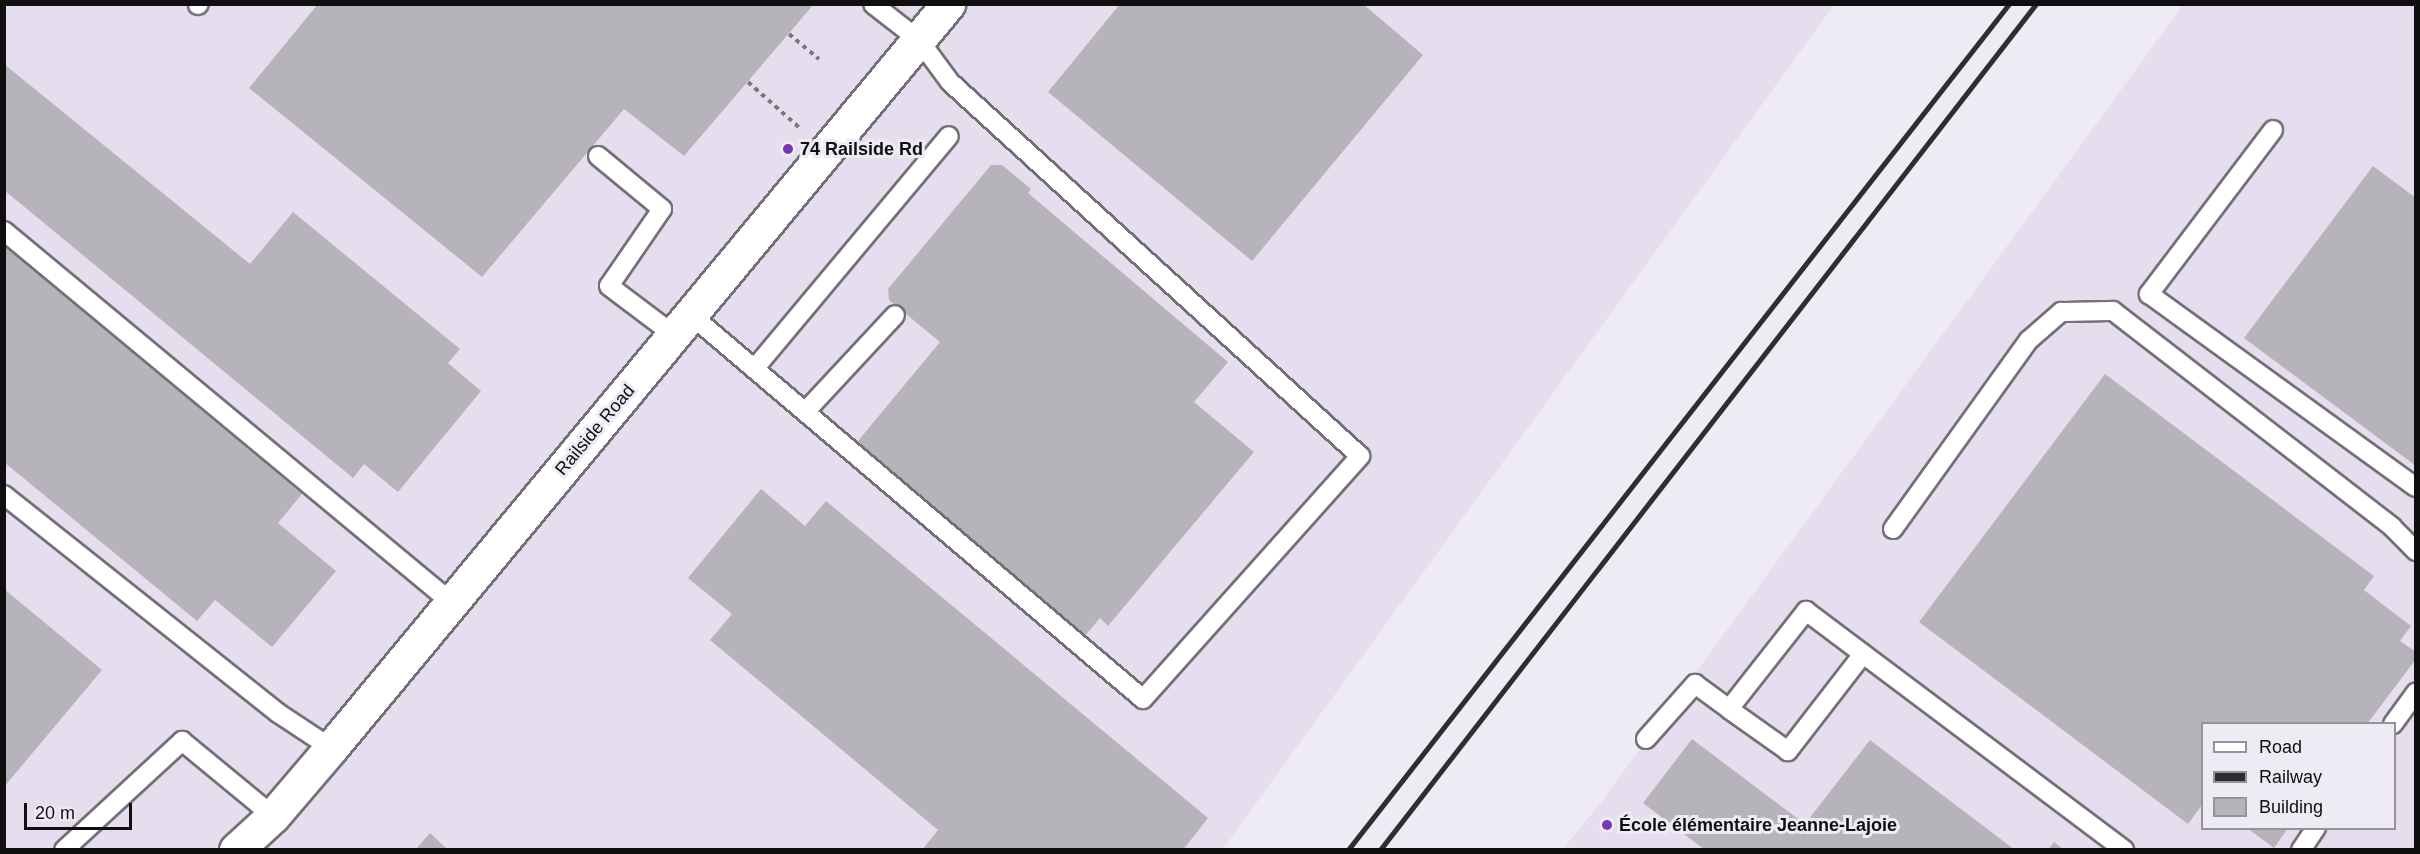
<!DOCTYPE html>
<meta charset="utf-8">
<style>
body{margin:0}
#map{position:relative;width:2420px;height:854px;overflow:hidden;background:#efebf4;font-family:Arial,sans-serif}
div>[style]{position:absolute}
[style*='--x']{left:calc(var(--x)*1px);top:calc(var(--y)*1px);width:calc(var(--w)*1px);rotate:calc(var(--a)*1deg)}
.built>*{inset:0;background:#e6deee}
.building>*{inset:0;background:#b7b3bb}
.path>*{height:4px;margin-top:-2px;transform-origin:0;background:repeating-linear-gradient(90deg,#7a787e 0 4.5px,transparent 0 9px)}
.roads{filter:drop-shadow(2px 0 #747078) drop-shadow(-2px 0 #747078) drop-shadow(0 2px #747078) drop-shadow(0 -2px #747078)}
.lane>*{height:18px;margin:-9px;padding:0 9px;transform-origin:9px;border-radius:9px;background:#fff}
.secondary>*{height:33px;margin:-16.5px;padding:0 16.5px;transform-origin:16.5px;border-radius:16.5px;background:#fff}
.rail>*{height:4.5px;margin:-2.25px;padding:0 2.25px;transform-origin:2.25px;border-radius:2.25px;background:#2e2d30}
.dots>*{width:16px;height:16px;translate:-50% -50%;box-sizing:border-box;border:3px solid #efebf4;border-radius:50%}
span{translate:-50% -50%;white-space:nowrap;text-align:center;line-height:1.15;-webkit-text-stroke:6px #efebf4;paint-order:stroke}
.poi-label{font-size:18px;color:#0f0e11;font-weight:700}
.left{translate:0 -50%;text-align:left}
.street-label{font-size:18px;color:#0f0e11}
.frame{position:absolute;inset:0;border:6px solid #0f0e11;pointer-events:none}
.legend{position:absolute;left:2201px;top:722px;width:195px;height:108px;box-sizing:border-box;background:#efebf4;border:2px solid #959399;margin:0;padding:8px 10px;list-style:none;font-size:18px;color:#0f0e11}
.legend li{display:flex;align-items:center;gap:12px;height:30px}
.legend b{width:30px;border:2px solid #959399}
.scale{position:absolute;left:24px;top:803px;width:108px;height:27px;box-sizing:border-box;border:3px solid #0f0e11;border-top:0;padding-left:8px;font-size:18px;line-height:21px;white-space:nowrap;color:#0f0e11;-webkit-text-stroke:4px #efebf4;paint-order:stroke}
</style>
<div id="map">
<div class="built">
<div style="clip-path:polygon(5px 5px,1834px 5px,1223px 849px,5px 850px)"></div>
<div style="clip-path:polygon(evenodd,2183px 5px,2415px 5px,2415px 849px,1562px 850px,1602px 801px,2183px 5px,2202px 724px,2394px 724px,2394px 828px,2202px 828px,2202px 724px)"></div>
</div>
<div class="building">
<div style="clip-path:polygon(318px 4px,814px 4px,684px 156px,624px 109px,482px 277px,249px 88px)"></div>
<div style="clip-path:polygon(1120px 4px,1363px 4px,1423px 55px,1252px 261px,1048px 92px)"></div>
<div style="clip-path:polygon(4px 64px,250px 264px,293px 212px,460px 349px,448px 363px,481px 391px,398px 492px,364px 464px,353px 478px,4px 190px)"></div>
<div style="clip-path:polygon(991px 165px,1002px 165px,1031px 189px,1028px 193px,1228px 362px,1194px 402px,1254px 452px,1108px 626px,1100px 618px,1084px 637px,853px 447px,940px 342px,889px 300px,888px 289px)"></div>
<div style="clip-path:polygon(2373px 166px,2416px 198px,2416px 466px,2244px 338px)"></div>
<div style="clip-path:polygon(4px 246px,302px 494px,278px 523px,336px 571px,272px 647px,215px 600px,197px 621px,4px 462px)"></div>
<div style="clip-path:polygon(2105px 374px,2374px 576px,2364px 590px,2411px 626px,2400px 641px,2416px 652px,2416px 659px,2367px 724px,2202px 724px,2202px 805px,2188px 824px,1919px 622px)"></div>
<div style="clip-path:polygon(761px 489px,805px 526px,826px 501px,1208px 818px,1183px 850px,922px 850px,938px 830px,710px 640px,732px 614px,688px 578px)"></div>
<div style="clip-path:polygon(4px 589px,102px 670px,4px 787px)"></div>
<div style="clip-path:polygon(1692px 739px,1805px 824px,1870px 740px,2015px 850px,1705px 850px,1643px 803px)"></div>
<div style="clip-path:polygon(2247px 828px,2288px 828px,2274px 848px)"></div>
<div style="clip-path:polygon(430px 833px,448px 850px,415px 850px)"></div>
<div style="clip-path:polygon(2054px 842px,2064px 850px,2048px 850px)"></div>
</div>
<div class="path">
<div style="--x:789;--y:34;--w:39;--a:40"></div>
<div style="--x:748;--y:82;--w:71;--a:41.6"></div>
</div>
<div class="roads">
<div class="lane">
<div style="--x:198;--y:5;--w:1;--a:-45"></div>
<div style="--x:2273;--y:130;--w:206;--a:127.1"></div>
<div style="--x:2149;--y:294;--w:329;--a:35.9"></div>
<div style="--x:598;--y:156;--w:83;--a:39.6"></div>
<div style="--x:662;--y:209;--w:93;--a:124.5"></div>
<div style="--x:609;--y:286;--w:81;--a:37"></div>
<div style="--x:4;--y:231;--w:582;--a:39.7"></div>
<div style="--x:691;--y:315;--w:593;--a:40.35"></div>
<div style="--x:1143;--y:699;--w:326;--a:-48.2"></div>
<div style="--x:1360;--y:456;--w:555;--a:-137.63"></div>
<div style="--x:950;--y:82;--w:52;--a:-126.4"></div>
<div style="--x:919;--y:40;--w:58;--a:-142"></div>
<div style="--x:755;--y:368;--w:302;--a:-50.1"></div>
<div style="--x:805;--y:412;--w:132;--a:-47.1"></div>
<div style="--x:4;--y:495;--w:350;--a:38.5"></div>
<div style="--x:278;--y:713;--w:64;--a:33.4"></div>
<div style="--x:1893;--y:529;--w:233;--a:-54.3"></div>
<div style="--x:2029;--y:340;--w:43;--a:-41.2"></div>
<div style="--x:2061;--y:312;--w:52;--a:-1.1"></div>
<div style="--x:2113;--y:311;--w:353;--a:37.7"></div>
<div style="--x:2392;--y:527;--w:34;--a:45"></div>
<div style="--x:1863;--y:654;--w:123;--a:127.7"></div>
<div style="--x:1788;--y:751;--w:72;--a:-144.6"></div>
<div style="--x:1729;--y:709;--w:125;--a:-51.8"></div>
<div style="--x:1806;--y:611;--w:398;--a:36.9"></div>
<div style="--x:2393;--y:724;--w:39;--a:-54"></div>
<div style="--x:1646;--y:739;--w:74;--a:-48.3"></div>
<div style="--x:1695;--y:684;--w:42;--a:36.3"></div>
<div style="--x:64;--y:850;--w:161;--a:-42.7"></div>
<div style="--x:182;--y:741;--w:118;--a:39.5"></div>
<div style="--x:2301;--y:850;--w:27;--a:-56"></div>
</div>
<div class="secondary">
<div style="--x:236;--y:850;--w:50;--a:-42.6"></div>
<div style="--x:273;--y:816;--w:89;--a:-49.5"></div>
<div style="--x:331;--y:748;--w:967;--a:-50.33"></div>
</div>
</div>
<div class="rail">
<div style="--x:1348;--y:850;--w:1074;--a:-52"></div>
<div style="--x:1380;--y:850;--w:1071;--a:-52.21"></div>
</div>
<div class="dots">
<div style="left:788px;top:149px;background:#7b38ac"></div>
<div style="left:1607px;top:825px;background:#7b38ac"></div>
</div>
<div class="poi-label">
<span class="left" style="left:800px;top:149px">74 Railside Rd</span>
<span class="left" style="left:1619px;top:825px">École élémentaire Jeanne-Lajoie</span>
</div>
<div class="street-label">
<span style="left:595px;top:430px;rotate:-50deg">Railside Road</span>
</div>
<div class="frame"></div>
<ul class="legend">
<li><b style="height:8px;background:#fff"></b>Road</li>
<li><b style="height:8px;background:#2e2d30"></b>Railway</li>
<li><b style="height:16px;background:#b7b3bb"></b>Building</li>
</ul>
<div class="scale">20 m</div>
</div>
